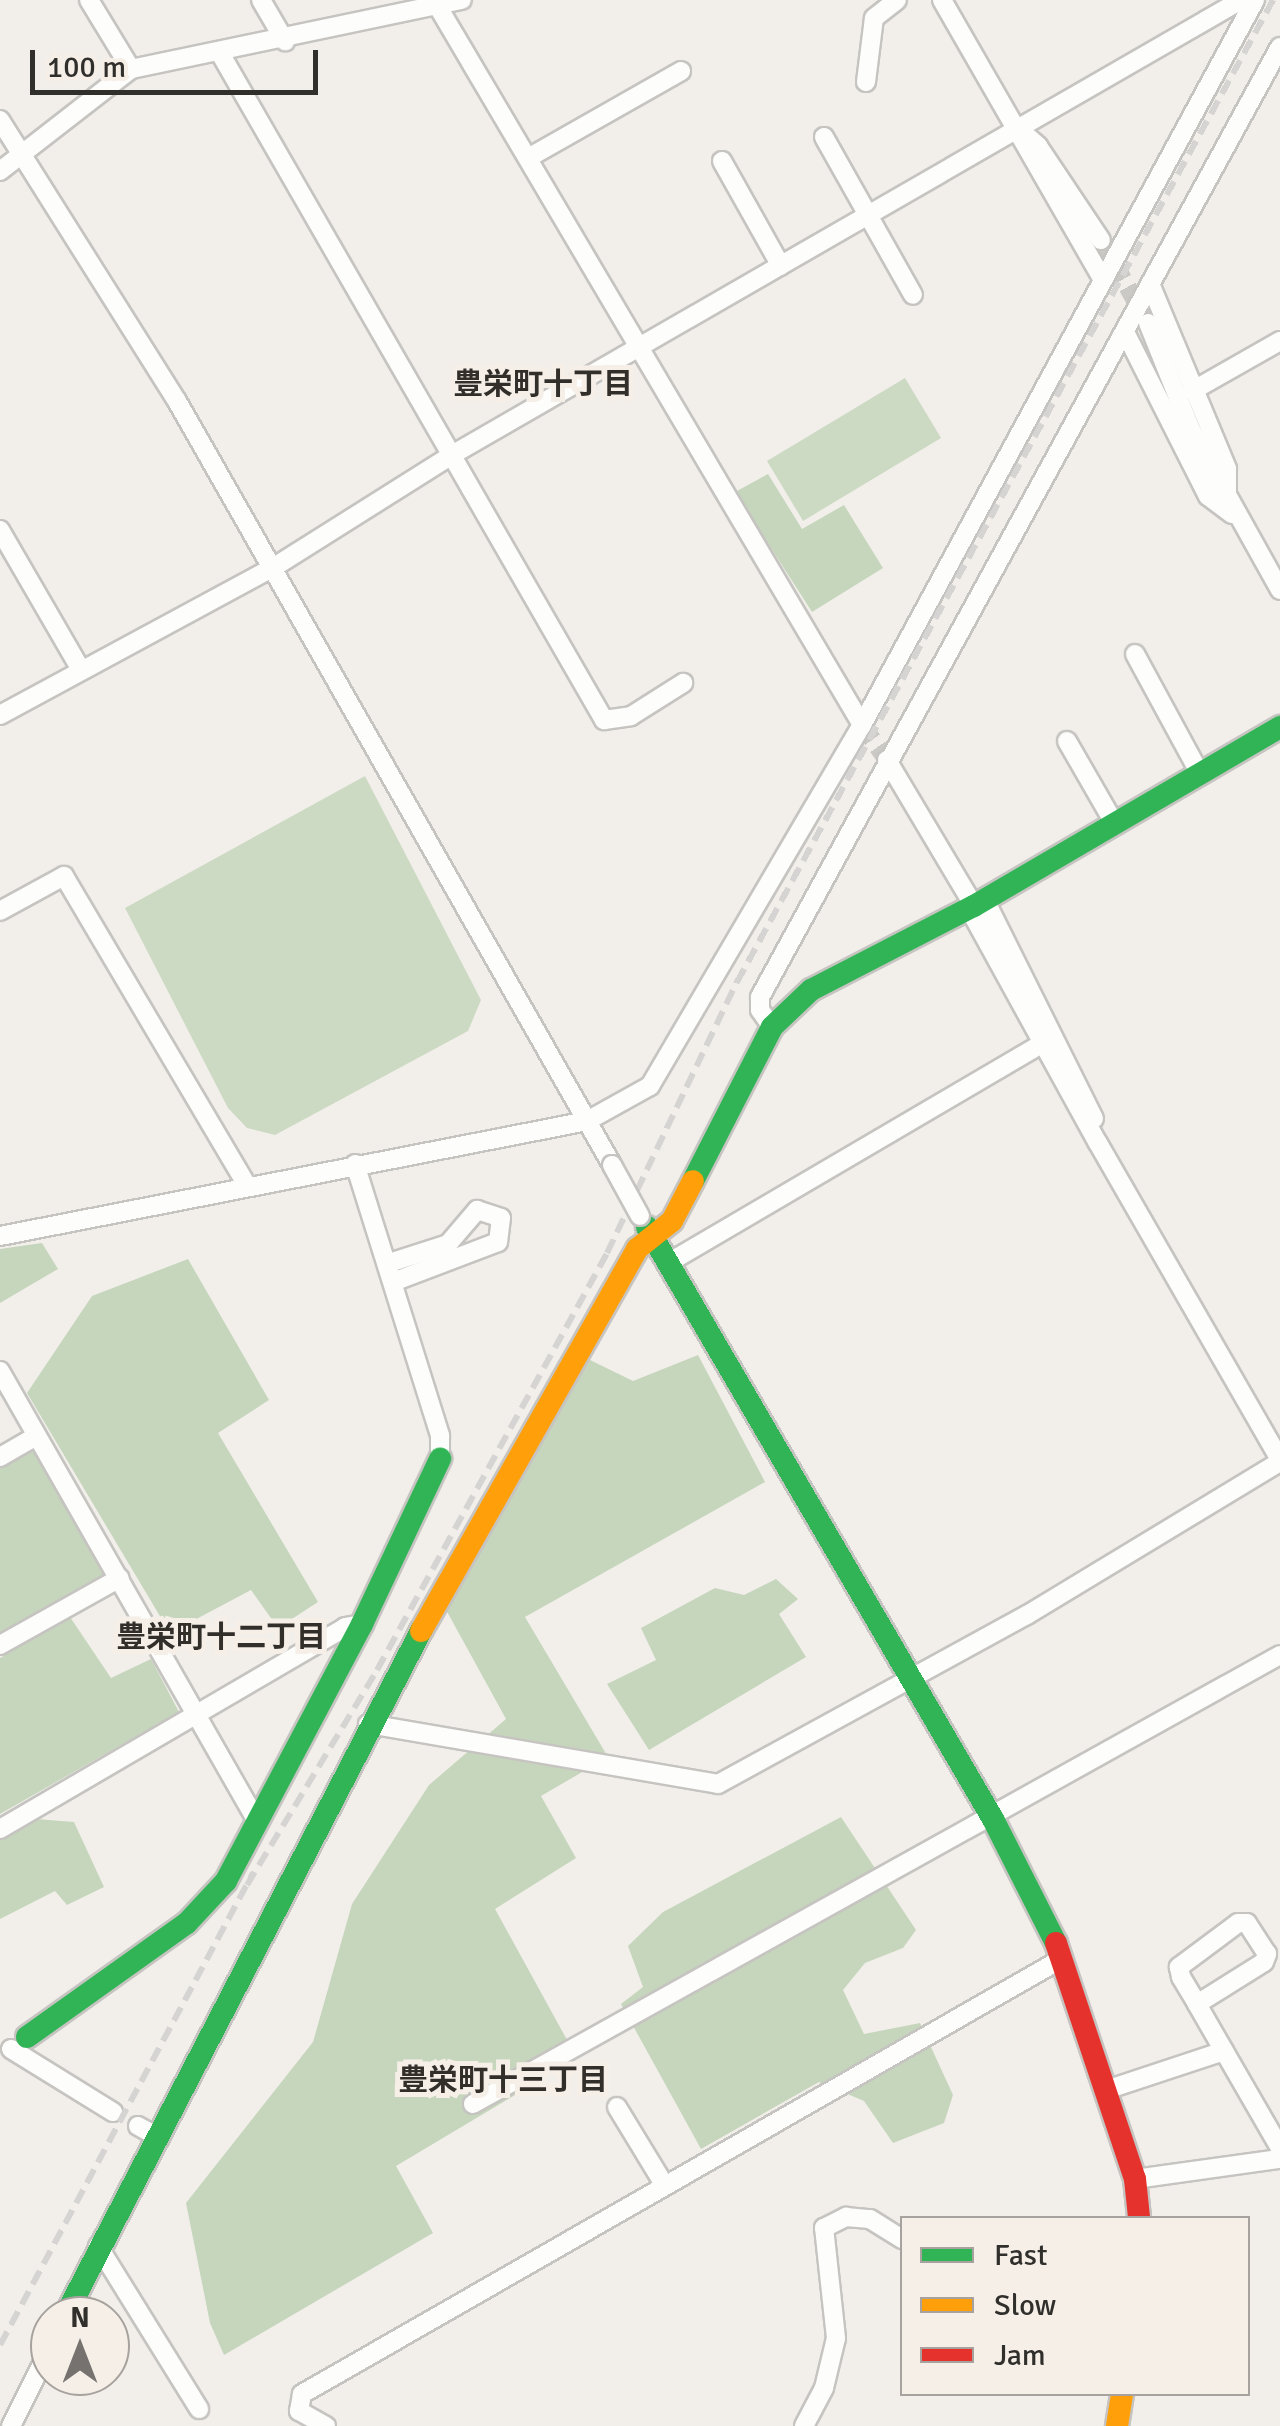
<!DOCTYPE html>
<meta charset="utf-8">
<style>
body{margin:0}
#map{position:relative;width:1280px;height:2426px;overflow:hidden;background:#f2efeb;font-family:Signika,"Noto Sans JP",sans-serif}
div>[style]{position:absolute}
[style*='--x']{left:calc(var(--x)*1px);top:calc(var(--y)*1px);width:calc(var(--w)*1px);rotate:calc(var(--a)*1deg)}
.green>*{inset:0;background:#cddac3;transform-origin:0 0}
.forest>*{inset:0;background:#c6d6bc}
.street-tunnel>*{height:18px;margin-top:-9px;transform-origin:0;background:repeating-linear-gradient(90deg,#cbc9c5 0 18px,transparent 0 27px)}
.roads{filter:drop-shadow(2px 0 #c6c4c1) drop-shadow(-2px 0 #c6c4c1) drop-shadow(0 2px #c6c4c1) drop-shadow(0 -2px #c6c4c1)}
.street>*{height:18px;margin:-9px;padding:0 9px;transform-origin:9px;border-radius:9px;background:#fdfdfc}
.fast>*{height:22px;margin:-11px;padding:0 11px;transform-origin:11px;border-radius:11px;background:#30b455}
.slow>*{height:22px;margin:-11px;padding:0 11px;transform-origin:11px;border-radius:11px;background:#ff9f0a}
.jam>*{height:22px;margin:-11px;padding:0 11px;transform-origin:11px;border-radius:11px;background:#e5322d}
.rail>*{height:6px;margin-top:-3px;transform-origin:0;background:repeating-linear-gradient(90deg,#d5d4d2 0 15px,transparent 0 23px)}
.bridges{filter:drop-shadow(2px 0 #c6c4c1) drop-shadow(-2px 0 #c6c4c1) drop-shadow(0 2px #c6c4c1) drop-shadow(0 -2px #c6c4c1)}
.street-bridge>*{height:18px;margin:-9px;padding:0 9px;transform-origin:9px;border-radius:9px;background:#fdfdfc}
span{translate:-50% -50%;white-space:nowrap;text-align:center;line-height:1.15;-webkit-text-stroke:10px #f5efe8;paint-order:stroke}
.neighbourhood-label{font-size:30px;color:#322e29;font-weight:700}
.legend{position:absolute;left:900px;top:2216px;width:350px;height:180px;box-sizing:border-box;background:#f5efe8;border:2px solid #a7a29d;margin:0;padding:12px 18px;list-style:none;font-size:30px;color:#312f2c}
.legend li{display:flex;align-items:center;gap:20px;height:50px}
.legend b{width:50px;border:2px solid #a7a29d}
.north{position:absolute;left:30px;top:2296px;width:100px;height:100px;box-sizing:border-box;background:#f5efe8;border:2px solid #a7a29d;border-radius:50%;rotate:0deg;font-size:28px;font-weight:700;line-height:40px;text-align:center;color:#312f2c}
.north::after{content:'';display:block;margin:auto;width:35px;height:45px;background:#75726f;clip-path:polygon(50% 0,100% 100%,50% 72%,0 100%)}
.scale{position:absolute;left:30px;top:50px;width:288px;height:45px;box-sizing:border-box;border:5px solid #312f2c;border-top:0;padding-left:12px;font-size:30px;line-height:35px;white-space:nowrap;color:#312f2c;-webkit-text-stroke:8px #f5efe8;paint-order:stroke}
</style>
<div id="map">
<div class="green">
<div style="left:905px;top:378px;width:70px;height:161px;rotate:59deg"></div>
<div style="clip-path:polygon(365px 776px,481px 1000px,468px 1031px,275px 1135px,247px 1128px,228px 1108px,125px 908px)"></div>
</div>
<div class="forest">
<div style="clip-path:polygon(768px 474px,802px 529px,844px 505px,883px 568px,812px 612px,735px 492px)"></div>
<div style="clip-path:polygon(42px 1243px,58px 1269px,0 1303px,0 1249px)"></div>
<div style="clip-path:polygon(188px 1259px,269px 1400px,218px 1433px,318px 1602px,278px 1628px,251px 1590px,170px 1633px,27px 1393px,92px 1296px)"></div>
<div style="clip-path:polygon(698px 1355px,765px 1482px,525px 1617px,608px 1757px,541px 1796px,576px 1858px,495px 1909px,577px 2058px,396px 2166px,433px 2233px,224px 2355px,210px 2323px,186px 2203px,313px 2042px,352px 1904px,429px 1785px,506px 1719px,445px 1608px,588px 1359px,633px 1381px)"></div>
<div style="clip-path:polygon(31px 1445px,107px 1578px,0 1637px,0 1463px)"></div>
<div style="clip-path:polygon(776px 1579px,798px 1599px,779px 1614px,806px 1657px,649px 1750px,607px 1684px,656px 1660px,641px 1628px,715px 1588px,744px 1595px)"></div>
<div style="clip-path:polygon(70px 1617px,111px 1678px,151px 1659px,179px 1712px,0 1814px,0 1658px)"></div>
<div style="clip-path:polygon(841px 1817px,916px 1930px,903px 1948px,865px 1963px,843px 1990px,864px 2034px,920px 2023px,953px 2095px,944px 2123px,893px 2143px,864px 2101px,819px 2082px,701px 2149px,621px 2004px,643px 1987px,628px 1946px,663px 1912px)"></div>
<div style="clip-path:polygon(36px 1819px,74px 1822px,104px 1887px,67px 1905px,55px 1891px,0 1919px,0 1840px)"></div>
</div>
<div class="street-tunnel">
<div style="--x:1101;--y:240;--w:90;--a:60.6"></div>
<div style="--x:862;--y:725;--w:43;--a:54.5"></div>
</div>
<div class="roads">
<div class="street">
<div style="--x:89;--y:0;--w:81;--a:58.7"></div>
<div style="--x:261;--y:0;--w:48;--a:59.7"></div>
<div style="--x:434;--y:0;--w:842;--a:59.44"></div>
<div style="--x:942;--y:0;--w:321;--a:60.1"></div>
<div style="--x:220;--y:53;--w:770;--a:60.07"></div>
<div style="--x:604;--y:720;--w:27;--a:-8"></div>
<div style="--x:631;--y:716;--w:62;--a:-32.4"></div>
<div style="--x:866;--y:82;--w:64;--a:-82.9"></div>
<div style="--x:874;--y:18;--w:29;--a:-38"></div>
<div style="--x:0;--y:120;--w:332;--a:57.8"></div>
<div style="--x:177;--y:401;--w:879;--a:60.34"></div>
<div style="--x:1021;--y:131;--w:23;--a:41"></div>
<div style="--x:1038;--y:146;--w:113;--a:56.2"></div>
<div style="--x:824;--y:137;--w:181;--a:60.6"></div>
<div style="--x:528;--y:158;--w:176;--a:-29.6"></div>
<div style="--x:722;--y:161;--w:120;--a:60.7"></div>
<div style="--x:0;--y:171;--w:166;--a:-37.9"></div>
<div style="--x:131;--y:69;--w:338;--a:-11.8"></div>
<div style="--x:1151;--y:286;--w:198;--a:67.4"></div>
<div style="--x:1227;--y:469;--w:25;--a:90"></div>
<div style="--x:1148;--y:323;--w:115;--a:68.1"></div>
<div style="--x:1191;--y:430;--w:183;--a:60.9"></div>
<div style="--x:1125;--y:332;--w:184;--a:63.2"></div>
<div style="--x:1208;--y:496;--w:30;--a:37"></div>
<div style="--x:1192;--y:391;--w:101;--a:-29.6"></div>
<div style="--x:0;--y:530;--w:162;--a:59.9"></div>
<div style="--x:1135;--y:654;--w:134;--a:61.5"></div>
<div style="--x:0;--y:715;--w:311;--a:-28.4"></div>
<div style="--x:274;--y:567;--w:208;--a:-32.2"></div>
<div style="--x:450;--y:456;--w:907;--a:-29.96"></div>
<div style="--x:1236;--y:3;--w:18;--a:-6"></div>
<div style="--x:1067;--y:741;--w:92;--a:60.1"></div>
<div style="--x:887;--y:760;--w:170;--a:59.2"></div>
<div style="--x:974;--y:906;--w:10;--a:96"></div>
<div style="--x:973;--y:916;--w:259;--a:61.2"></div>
<div style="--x:1098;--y:1143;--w:365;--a:60.1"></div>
<div style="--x:974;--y:906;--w:16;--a:14"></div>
<div style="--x:990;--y:910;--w:233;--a:63.5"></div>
<div style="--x:0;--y:911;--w:73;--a:-28.7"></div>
<div style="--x:64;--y:876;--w:359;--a:59.4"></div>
<div style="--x:772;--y:1027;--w:21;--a:-125"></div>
<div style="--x:760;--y:1010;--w:13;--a:-90"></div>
<div style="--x:760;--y:997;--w:1083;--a:-61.31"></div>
<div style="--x:355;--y:1164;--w:285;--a:72.6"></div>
<div style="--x:440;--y:1436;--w:23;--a:90"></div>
<div style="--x:0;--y:1236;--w:598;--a:-11.08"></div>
<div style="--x:587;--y:1121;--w:72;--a:-29.1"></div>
<div style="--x:650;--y:1086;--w:419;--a:-59.6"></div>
<div style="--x:862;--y:725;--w:825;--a:-61.54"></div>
<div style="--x:389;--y:1263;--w:62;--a:-17.9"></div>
<div style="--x:448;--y:1244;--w:45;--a:-49.5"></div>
<div style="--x:477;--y:1210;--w:25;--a:18"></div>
<div style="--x:501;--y:1218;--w:24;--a:97"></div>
<div style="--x:498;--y:1242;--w:112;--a:159.1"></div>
<div style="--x:668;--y:1263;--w:425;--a:-30.4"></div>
<div style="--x:0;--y:1371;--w:520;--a:60.28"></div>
<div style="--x:0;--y:1457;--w:39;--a:-30"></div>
<div style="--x:0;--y:1645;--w:137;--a:-29.2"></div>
<div style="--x:368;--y:1724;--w:355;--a:9.7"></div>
<div style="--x:718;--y:1784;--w:352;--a:-28.7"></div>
<div style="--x:1027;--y:1615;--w:296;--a:-31.2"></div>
<div style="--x:0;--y:1829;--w:400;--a:-30.3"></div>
<div style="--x:345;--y:1627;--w:17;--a:-10"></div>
<div style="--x:1197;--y:2004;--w:79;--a:-32.1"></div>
<div style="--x:1264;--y:1962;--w:9;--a:-69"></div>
<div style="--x:1267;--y:1954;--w:37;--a:-123"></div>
<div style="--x:1247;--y:1923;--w:9;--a:180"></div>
<div style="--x:1238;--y:1923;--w:74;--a:143.3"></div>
<div style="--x:1179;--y:1967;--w:10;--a:79"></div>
<div style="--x:1181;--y:1977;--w:31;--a:59"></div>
<div style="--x:1197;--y:2004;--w:54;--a:60.1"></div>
<div style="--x:1224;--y:2051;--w:112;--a:60"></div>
<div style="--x:11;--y:2049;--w:120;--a:31.7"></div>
<div style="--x:1106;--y:2090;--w:124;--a:-18.3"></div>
<div style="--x:473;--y:2104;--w:923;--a:-29.09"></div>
<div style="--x:617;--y:2107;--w:92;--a:58.7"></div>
<div style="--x:138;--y:2126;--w:23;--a:29"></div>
<div style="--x:1135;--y:2179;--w:146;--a:-7.9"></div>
<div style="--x:98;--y:2246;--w:192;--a:58.2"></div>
<div style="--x:11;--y:2426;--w:87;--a:-63.4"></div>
<div style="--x:326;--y:2426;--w:31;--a:-151"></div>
<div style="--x:299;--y:2411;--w:17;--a:-80"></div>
<div style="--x:302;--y:2394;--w:877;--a:-29.81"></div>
<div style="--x:804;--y:2426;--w:43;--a:-62.2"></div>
<div style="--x:824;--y:2388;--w:51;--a:-76.5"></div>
<div style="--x:836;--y:2338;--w:111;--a:-96.2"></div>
<div style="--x:824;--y:2228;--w:25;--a:-27"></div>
<div style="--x:846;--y:2217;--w:24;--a:5"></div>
<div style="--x:870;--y:2219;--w:38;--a:32"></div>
</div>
<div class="fast">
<div style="--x:693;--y:1181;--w:173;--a:-62.8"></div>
<div style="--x:772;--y:1027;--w:54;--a:-43.5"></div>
<div style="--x:811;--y:990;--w:183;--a:-27.3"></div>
<div style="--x:974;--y:906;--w:355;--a:-30.3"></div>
<div style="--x:647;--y:1227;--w:686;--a:59.7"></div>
<div style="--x:993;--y:1819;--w:139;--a:63.1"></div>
<div style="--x:27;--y:2037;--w:196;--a:-35.5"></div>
<div style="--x:187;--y:1923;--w:57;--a:-47.1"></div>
<div style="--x:226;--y:1881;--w:291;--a:-62.1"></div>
<div style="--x:362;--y:1624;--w:183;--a:-64.7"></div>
<div style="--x:65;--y:2316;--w:772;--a:-62.54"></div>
</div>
<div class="slow">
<div style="--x:421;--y:1631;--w:439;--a:-60.5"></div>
<div style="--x:637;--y:1249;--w:45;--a:-38.7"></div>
<div style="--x:672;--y:1221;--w:45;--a:-62.3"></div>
<div style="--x:1117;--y:2426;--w:32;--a:-81"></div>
</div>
<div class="jam">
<div style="--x:1056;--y:1943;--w:249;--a:71.5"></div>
<div style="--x:1135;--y:2179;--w:39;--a:84"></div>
</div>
</div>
<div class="rail">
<div style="--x:247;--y:1885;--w:251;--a:-58.8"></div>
<div style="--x:377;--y:1670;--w:476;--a:-61.1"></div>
<div style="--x:607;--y:1253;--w:301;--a:-64.4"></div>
<div style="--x:737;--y:982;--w:1119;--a:-61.37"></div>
<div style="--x:0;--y:2345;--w:536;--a:-61.81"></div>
</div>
<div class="bridges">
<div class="street-bridge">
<div style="--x:612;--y:1165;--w:58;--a:61.2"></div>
</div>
</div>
<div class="neighbourhood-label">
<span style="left:543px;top:385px">豊栄町十丁目</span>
<span style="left:221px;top:1638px">豊栄町十二丁目</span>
<span style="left:503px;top:2081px">豊栄町十三丁目</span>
</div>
<ul class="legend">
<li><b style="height:12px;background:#30b455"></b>Fast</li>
<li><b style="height:12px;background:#ff9f0a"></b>Slow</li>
<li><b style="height:12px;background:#e5322d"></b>Jam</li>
</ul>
<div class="north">N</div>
<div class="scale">100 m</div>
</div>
